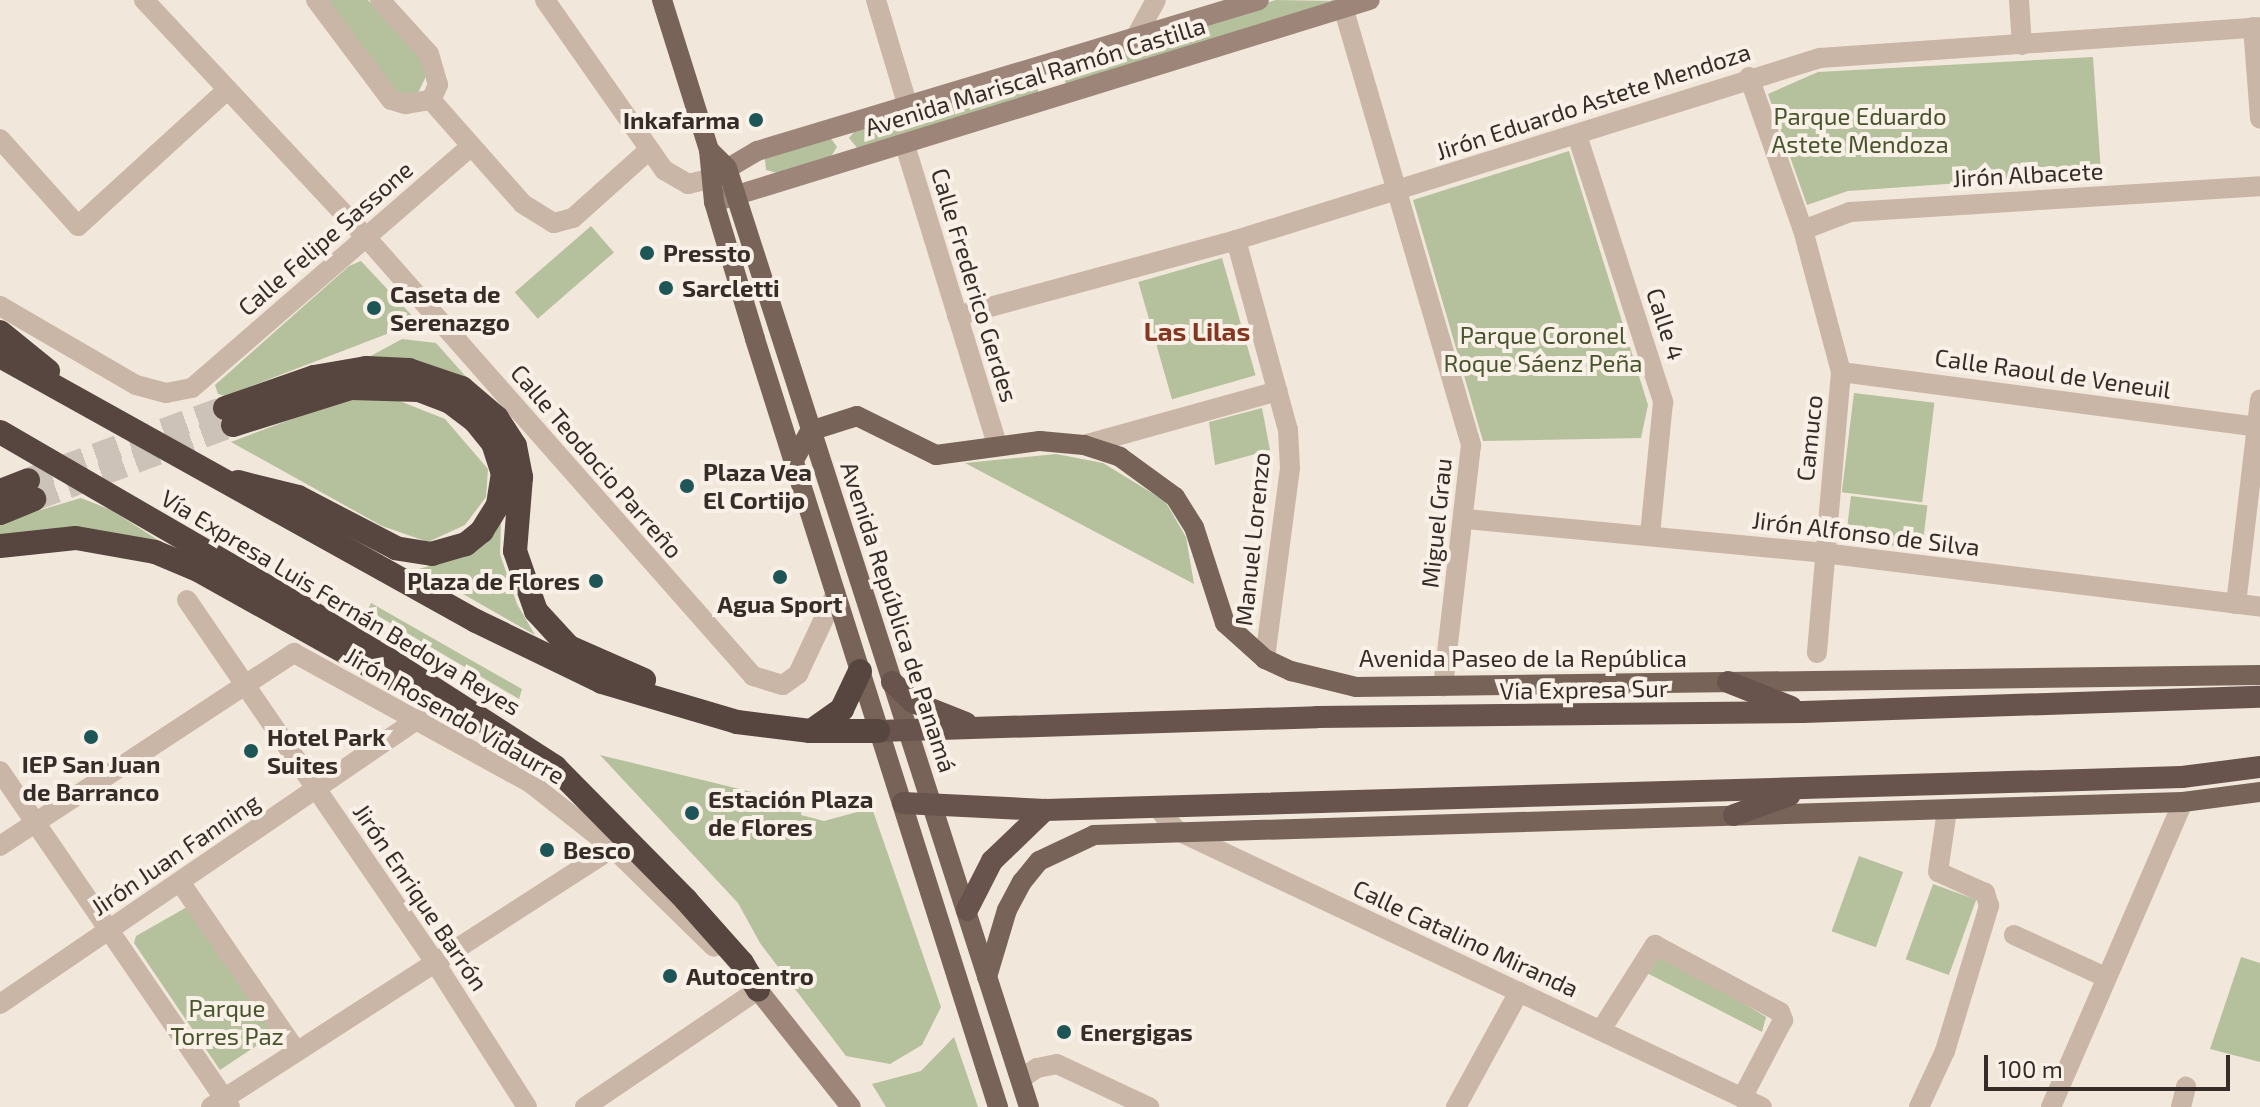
<!DOCTYPE html>
<meta charset="utf-8">
<style>
body{margin:0}
#map{position:relative;width:2260px;height:1107px;overflow:hidden;background:#f2e7db;font-family:"Exo 2",sans-serif}
div>[style]{position:absolute}
[style*='--x']{left:calc(var(--x)*1px);top:calc(var(--y)*1px);width:calc(var(--w)*1px);rotate:calc(var(--a)*1deg)}
.green>*{inset:0;background:#b5c19c;transform-origin:0 0}
.motorway-tunnel>*{height:24px;margin-top:-12px;transform-origin:0;background:repeating-linear-gradient(90deg,#ccc2b7 0 24px,transparent 0 36px)}
.minor>*{height:20px;margin:-10px;padding:0 10px;transform-origin:10px;border-radius:10px;background:#cab6a7}
.tertiary>*{height:20px;margin:-10px;padding:0 10px;transform-origin:10px;border-radius:10px;background:#cab6a7}
.secondary>*{height:20px;margin:-10px;padding:0 10px;transform-origin:10px;border-radius:10px;background:#9d8579}
.primary>*{height:20px;margin:-10px;padding:0 10px;transform-origin:10px;border-radius:10px;background:#786359}
.trunk>*{height:22px;margin:-11px;padding:0 11px;transform-origin:11px;border-radius:11px;background:#68544c}
.motorway>*{height:24px;margin:-12px;padding:0 12px;transform-origin:12px;border-radius:12px;background:#57463f}
.dots>*{width:22px;height:22px;translate:-50% -50%;box-sizing:border-box;border:4px solid #f9f1e8;border-radius:50%}
span{translate:-50% -50%;white-space:nowrap;text-align:center;line-height:1.15;-webkit-text-stroke:8px #f9f1e8;paint-order:stroke}
.street-label{font-size:24px;color:#362c28}
.park-label{font-size:24px;color:#47542c}
.poi-label{font-size:24px;color:#362c28;font-weight:700}
.right{translate:-100% -50%;text-align:right}
.left{translate:0 -50%;text-align:left}
.neighbourhood-label{font-size:26px;color:#853621;font-weight:700}
.scale{position:absolute;left:1984px;top:1055px;width:246px;height:36px;box-sizing:border-box;border:4px solid #362c28;border-top:0;padding-left:10px;font-size:24px;line-height:28px;white-space:nowrap;color:#362c28;-webkit-text-stroke:6px #f9f1e8;paint-order:stroke}
</style>
<div id="map">
<div class="green">
<div style="clip-path:polygon(326px 0,368px 0,422px 60px,427px 74px,418px 93px,408px 97px,396px 91px)"></div>
<div style="clip-path:polygon(1276px 0,1334px 1px,1066px 84px,1062px 73px,1064px 66px)"></div>
<div style="clip-path:polygon(2093px 57px,2101px 173px,1848px 191px,1807px 205px,1768px 94px,1818px 72px)"></div>
<div style="clip-path:polygon(1038px 75px,1038px 93px,858px 149px,849px 138px,854px 132px)"></div>
<div style="clip-path:polygon(830px 137px,837px 147px,830px 158px,777px 173px,766px 170px,765px 159px)"></div>
<div style="clip-path:polygon(1569px 151px,1648px 405px,1641px 438px,1483px 441px,1413px 200px)"></div>
<div style="left:591px;top:226px;width:35px;height:101px;rotate:49deg"></div>
<div style="left:1222px;top:258px;width:122px;height:87px;rotate:74deg"></div>
<div style="clip-path:polygon(361px 261px,418px 322px,225px 396px,218px 394px,215px 385px,349px 266px)"></div>
<div style="clip-path:polygon(402px 339px,436px 343px,476px 388px,367px 358px)"></div>
<div style="left:1854px;top:393px;width:81px;height:100px;rotate:7deg"></div>
<div style="clip-path:polygon(382px 394px,445px 419px,488px 469px,486px 497px,465px 525px,428px 542px,382px 526px,231px 442px,340px 401px)"></div>
<div style="clip-path:polygon(1262px 408px,1270px 450px,1215px 465px,1209px 422px)"></div>
<div style="clip-path:polygon(1056px 454px,1103px 463px,1165px 501px,1186px 537px,1194px 584px,965px 463px)"></div>
<div style="left:1851px;top:496px;width:77px;height:44px;rotate:7deg"></div>
<div style="clip-path:polygon(81px 498px,111px 510px,177px 552px,0 541px,0 522px)"></div>
<div style="clip-path:polygon(501px 522px,500px 554px,517px 604px,535px 635px,419px 569px,469px 554px)"></div>
<div style="clip-path:polygon(371px 603px,522px 689px,519px 699px,368px 610px)"></div>
<div style="clip-path:polygon(600px 755px,801px 804px,801px 815px,824px 821px,872px 808px,941px 1007px,922px 1045px,890px 1064px,846px 1056px,760px 943px,738px 903px)"></div>
<div style="left:1859px;top:856px;width:47px;height:80px;rotate:20deg"></div>
<div style="left:1933px;top:884px;width:46px;height:80px;rotate:20deg"></div>
<div style="clip-path:polygon(187px 907px,274px 1034px,220px 1070px,134px 943px,136px 936px)"></div>
<div style="clip-path:polygon(1656px 957px,1667px 957px,1766px 1017px,1762px 1032px,1645px 972px)"></div>
<div style="clip-path:polygon(2241px 957px,2260px 963px,2260px 1062px,2210px 1049px)"></div>
<div style="clip-path:polygon(954px 1037px,978px 1107px,886px 1107px,872px 1084px,921px 1071px)"></div>
</div>
<div class="motorway-tunnel">
<div style="--x:28;--y:480;--w:210;--a:-20.1"></div>
<div style="--x:34;--y:499;--w:212;--a:-20.4"></div>
</div>
<div class="minor">
<div style="--x:144;--y:0;--w:323;--a:46.9"></div>
<div style="--x:365;--y:236;--w:587;--a:48.59"></div>
<div style="--x:753;--y:676;--w:31;--a:17"></div>
<div style="--x:783;--y:685;--w:19;--a:-36"></div>
<div style="--x:798;--y:674;--w:89;--a:-64.9"></div>
<div style="--x:316;--y:0;--w:125;--a:53.1"></div>
<div style="--x:391;--y:100;--w:15;--a:16"></div>
<div style="--x:405;--y:104;--w:26;--a:-9"></div>
<div style="--x:431;--y:100;--w:17;--a:-65"></div>
<div style="--x:438;--y:85;--w:32;--a:-106"></div>
<div style="--x:429;--y:54;--w:73;--a:-132.2"></div>
<div style="--x:545;--y:0;--w:208;--a:55"></div>
<div style="--x:664;--y:170;--w:28;--a:30"></div>
<div style="--x:688;--y:184;--w:23;--a:-13"></div>
<div style="--x:876;--y:0;--w:112;--a:73.3"></div>
<div style="--x:1341;--y:0;--w:464;--a:73.7"></div>
<div style="--x:1471;--y:445;--w:243;--a:96.6"></div>
<div style="--x:2019;--y:0;--w:45;--a:86.2"></div>
<div style="--x:2253;--y:27;--w:92;--a:85.6"></div>
<div style="--x:1135;--y:38;--w:43;--a:-61.1"></div>
<div style="--x:1749;--y:77;--w:162;--a:70.6"></div>
<div style="--x:1803;--y:230;--w:147;--a:75"></div>
<div style="--x:1841;--y:372;--w:282;--a:94.9"></div>
<div style="--x:431;--y:100;--w:139;--a:48.5"></div>
<div style="--x:523;--y:204;--w:36;--a:32"></div>
<div style="--x:554;--y:223;--w:20;--a:-15"></div>
<div style="--x:573;--y:218;--w:102;--a:-41.8"></div>
<div style="--x:1577;--y:135;--w:281;--a:72.1"></div>
<div style="--x:1663;--y:402;--w:134;--a:95.6"></div>
<div style="--x:0;--y:139;--w:117;--a:48.1"></div>
<div style="--x:78;--y:226;--w:200;--a:-42.4"></div>
<div style="--x:904;--y:142;--w:316;--a:72.9"></div>
<div style="--x:1803;--y:230;--w:50;--a:-21"></div>
<div style="--x:1850;--y:212;--w:411;--a:-3.6"></div>
<div style="--x:1236;--y:240;--w:197;--a:74.7"></div>
<div style="--x:1288;--y:430;--w:38;--a:87"></div>
<div style="--x:1290;--y:468;--w:193;--a:97.5"></div>
<div style="--x:0;--y:306;--w:157;--a:30.2"></div>
<div style="--x:136;--y:385;--w:31;--a:15"></div>
<div style="--x:166;--y:393;--w:26;--a:-11"></div>
<div style="--x:192;--y:388;--w:369;--a:-40.9"></div>
<div style="--x:957;--y:316;--w:289;--a:-15.2"></div>
<div style="--x:1236;--y:240;--w:612;--a:-17.31"></div>
<div style="--x:1820;--y:58;--w:441;--a:-4"></div>
<div style="--x:1841;--y:372;--w:420;--a:7.5"></div>
<div style="--x:1084;--y:445;--w:201;--a:-15.6"></div>
<div style="--x:1466;--y:519;--w:359;--a:5.4"></div>
<div style="--x:1823;--y:553;--w:440;--a:7"></div>
<div style="--x:187;--y:600;--w:437;--a:55.6"></div>
<div style="--x:434;--y:961;--w:173;--a:57.5"></div>
<div style="--x:2236;--y:604;--w:206;--a:-83.3"></div>
<div style="--x:0;--y:771;--w:407;--a:55.6"></div>
<div style="--x:0;--y:846;--w:352;--a:-33.3"></div>
<div style="--x:294;--y:653;--w:268;--a:28.8"></div>
<div style="--x:529;--y:782;--w:107;--a:38.2"></div>
<div style="--x:613;--y:848;--w:141;--a:44.4"></div>
<div style="--x:180;--y:882;--w:205;--a:55.5"></div>
<div style="--x:2014;--y:935;--w:100;--a:24.8"></div>
<div style="--x:0;--y:1004;--w:506;--a:-34.29"></div>
<div style="--x:1601;--y:1030;--w:101;--a:-57.6"></div>
<div style="--x:1655;--y:945;--w:142;--a:28.2"></div>
<div style="--x:1780;--y:1012;--w:9;--a:69"></div>
<div style="--x:1783;--y:1020;--w:88;--a:117.7"></div>
<div style="--x:1021;--y:1079;--w:19;--a:-35"></div>
<div style="--x:1037;--y:1068;--w:20;--a:-11"></div>
<div style="--x:1057;--y:1064;--w:102;--a:25.1"></div>
<div style="--x:211;--y:1107;--w:478;--a:-32.8"></div>
<div style="--x:1919;--y:1107;--w:62;--a:-65.1"></div>
<div style="--x:1945;--y:1051;--w:152;--a:-73.1"></div>
<div style="--x:1989;--y:906;--w:14;--a:-107"></div>
<div style="--x:1985;--y:893;--w:51;--a:-155.9"></div>
<div style="--x:1938;--y:872;--w:56;--a:-81.7"></div>
<div style="--x:2051;--y:1107;--w:332;--a:-66.6"></div>
<div style="--x:2181;--y:1107;--w:21;--a:-76"></div>
</div>
<div class="tertiary">
<div style="--x:1157;--y:807;--w:30;--a:50"></div>
<div style="--x:1176;--y:830;--w:648;--a:25.3"></div>
<div style="--x:585;--y:1107;--w:209;--a:-34.1"></div>
<div style="--x:1456;--y:1107;--w:131;--a:-61.3"></div>
</div>
<div class="secondary">
<div style="--x:713;--y:177;--w:51;--a:-30.6"></div>
<div style="--x:757;--y:151;--w:524;--a:-16.74"></div>
<div style="--x:714;--y:202;--w:686;--a:-17.12"></div>
<div style="--x:758;--y:990;--w:149;--a:51.5"></div>
</div>
<div class="primary">
<div style="--x:662;--y:0;--w:157;--a:72.6"></div>
<div style="--x:709;--y:150;--w:52;--a:84.5"></div>
<div style="--x:714;--y:202;--w:143;--a:73.3"></div>
<div style="--x:755;--y:339;--w:806;--a:72.44"></div>
<div style="--x:709;--y:150;--w:25;--a:45"></div>
<div style="--x:727;--y:168;--w:986;--a:72.17"></div>
<div style="--x:794;--y:460;--w:33;--a:-61"></div>
<div style="--x:810;--y:431;--w:49;--a:-17.7"></div>
<div style="--x:857;--y:416;--w:88;--a:26.3"></div>
<div style="--x:936;--y:455;--w:105;--a:-7.7"></div>
<div style="--x:1040;--y:441;--w:44;--a:5.2"></div>
<div style="--x:1084;--y:445;--w:38;--a:18"></div>
<div style="--x:1120;--y:457;--w:68;--a:36"></div>
<div style="--x:1175;--y:497;--w:36;--a:58"></div>
<div style="--x:1194;--y:527;--w:101;--a:72.1"></div>
<div style="--x:1225;--y:623;--w:54;--a:42"></div>
<div style="--x:1265;--y:659;--w:29;--a:25"></div>
<div style="--x:1291;--y:671;--w:67;--a:13.8"></div>
<div style="--x:1356;--y:687;--w:904;--a:-0.76"></div>
<div style="--x:987;--y:977;--w:70;--a:-73.4"></div>
<div style="--x:1007;--y:910;--w:32;--a:-62"></div>
<div style="--x:1022;--y:882;--w:27;--a:-51"></div>
<div style="--x:1039;--y:861;--w:61;--a:-25.3"></div>
<div style="--x:1094;--y:835;--w:1089;--a:-1.74"></div>
<div style="--x:2183;--y:802;--w:78;--a:-7.4"></div>
</div>
<div class="trunk">
<div style="--x:892;--y:682;--w:29;--a:44"></div>
<div style="--x:913;--y:702;--w:57;--a:21.6"></div>
<div style="--x:1728;--y:682;--w:68;--a:21.6"></div>
<div style="--x:878;--y:731;--w:439;--a:-1.8"></div>
<div style="--x:1317;--y:717;--w:486;--a:-0.6"></div>
<div style="--x:1803;--y:712;--w:457;--a:-1.9"></div>
<div style="--x:903;--y:803;--w:142;--a:2.8"></div>
<div style="--x:1045;--y:810;--w:1137;--a:-1.66"></div>
<div style="--x:2182;--y:777;--w:79;--a:-7.3"></div>
<div style="--x:1734;--y:815;--w:59;--a:-19.7"></div>
<div style="--x:967;--y:910;--w:55;--a:-63"></div>
<div style="--x:992;--y:861;--w:74;--a:-43.9"></div>
</div>
<div class="motorway">
<div style="--x:0;--y:332;--w:62;--a:39.1"></div>
<div style="--x:0;--y:356;--w:545;--a:29.11"></div>
<div style="--x:476;--y:621;--w:140;--a:25.8"></div>
<div style="--x:602;--y:682;--w:141;--a:16.5"></div>
<div style="--x:737;--y:722;--w:74;--a:7"></div>
<div style="--x:810;--y:731;--w:68;--a:0"></div>
<div style="--x:225;--y:408;--w:94;--a:-19.2"></div>
<div style="--x:314;--y:377;--w:53;--a:-9.8"></div>
<div style="--x:366;--y:368;--w:43;--a:2.7"></div>
<div style="--x:409;--y:370;--w:56;--a:18.8"></div>
<div style="--x:462;--y:388;--w:46;--a:40.6"></div>
<div style="--x:497;--y:418;--w:33;--a:57"></div>
<div style="--x:515;--y:446;--w:32;--a:79"></div>
<div style="--x:521;--y:477;--w:74;--a:94.6"></div>
<div style="--x:515;--y:551;--w:64;--a:70.7"></div>
<div style="--x:536;--y:611;--w:49;--a:47.5"></div>
<div style="--x:569;--y:647;--w:82;--a:23.7"></div>
<div style="--x:233;--y:425;--w:124;--a:-17.4"></div>
<div style="--x:351;--y:388;--w:68;--a:1.7"></div>
<div style="--x:419;--y:390;--w:33;--a:21"></div>
<div style="--x:450;--y:402;--w:31;--a:37"></div>
<div style="--x:475;--y:421;--w:28;--a:51"></div>
<div style="--x:493;--y:443;--w:32;--a:72"></div>
<div style="--x:503;--y:473;--w:32;--a:99"></div>
<div style="--x:498;--y:505;--w:31;--a:122"></div>
<div style="--x:482;--y:531;--w:21;--a:141"></div>
<div style="--x:466;--y:544;--w:35;--a:164"></div>
<div style="--x:432;--y:554;--w:36;--a:-171"></div>
<div style="--x:396;--y:548;--w:110;--a:-152.5"></div>
<div style="--x:298;--y:497;--w:62;--a:-166"></div>
<div style="--x:0;--y:432;--w:410;--a:30.1"></div>
<div style="--x:355;--y:638;--w:238;--a:32.8"></div>
<div style="--x:555;--y:767;--w:187;--a:45.4"></div>
<div style="--x:686;--y:900;--w:84;--a:48.4"></div>
<div style="--x:742;--y:963;--w:31;--a:59"></div>
<div style="--x:0;--y:491;--w:30;--a:-21"></div>
<div style="--x:0;--y:513;--w:37;--a:-22"></div>
<div style="--x:0;--y:546;--w:76;--a:-6"></div>
<div style="--x:76;--y:538;--w:80;--a:10"></div>
<div style="--x:155;--y:552;--w:47;--a:22.7"></div>
<div style="--x:198;--y:570;--w:242;--a:29.2"></div>
<div style="--x:811;--y:731;--w:38;--a:-35"></div>
<div style="--x:842;--y:709;--w:42;--a:-64.7"></div>
</div>
<div class="dots">
<div style="left:756px;top:120px;background:#1e5557"></div>
<div style="left:647px;top:253px;background:#1e5557"></div>
<div style="left:666px;top:288px;background:#1e5557"></div>
<div style="left:374px;top:308px;background:#1e5557"></div>
<div style="left:687px;top:486px;background:#1e5557"></div>
<div style="left:780px;top:577px;background:#1e5557"></div>
<div style="left:596px;top:581px;background:#1e5557"></div>
<div style="left:91px;top:737px;background:#1e5557"></div>
<div style="left:251px;top:751px;background:#1e5557"></div>
<div style="left:692px;top:813px;background:#1e5557"></div>
<div style="left:547px;top:850px;background:#1e5557"></div>
<div style="left:670px;top:976px;background:#1e5557"></div>
<div style="left:1064px;top:1032px;background:#1e5557"></div>
</div>
<div class="street-label">
<span style="left:1035px;top:76px;rotate:-17deg">Avenida Mariscal Ramón Castilla</span>
<span style="left:1593px;top:101px;rotate:-18deg">Jirón Eduardo Astete Mendoza</span>
<span style="left:2028px;top:174px;rotate:-3deg">Jirón Albacete</span>
<span style="left:325px;top:238px;rotate:-41deg">Calle Felipe Sassone</span>
<span style="left:975px;top:285px;rotate:73deg">Calle Frederico Gerdes</span>
<span style="left:1666px;top:324px;rotate:72deg">Calle 4</span>
<span style="left:2053px;top:373px;rotate:8deg">Calle Raoul de Veneuil</span>
<span style="left:1809px;top:438px;rotate:-84deg">Camuco</span>
<span style="left:597px;top:461px;rotate:49deg">Calle Teodocio Parreño</span>
<span style="left:1436px;top:523px;rotate:-84deg">Miguel Grau</span>
<span style="left:1866px;top:533px;rotate:7deg">Jirón Alfonso de Silva</span>
<span style="left:1252px;top:539px;rotate:-84deg">Manuel Lorenzo</span>
<span style="left:341px;top:602px;rotate:31deg">Vía Expresa Luis Fernán Bedoya Reyes</span>
<span style="left:899px;top:617px;rotate:72deg">Avenida República de Panamá</span>
<span style="left:1523px;top:658px">Avenida Paseo de la República</span>
<span style="left:1584px;top:689px;rotate:-1deg">Via Expresa Sur</span>
<span style="left:455px;top:715px;rotate:30deg">Jirón Rosendo Vidaurre</span>
<span style="left:175px;top:854px;rotate:-34deg">Jirón Juan Fanning</span>
<span style="left:421px;top:897px;rotate:56deg">Jirón Enrique Barrón</span>
<span style="left:1466px;top:938px;rotate:25deg">Calle Catalino Miranda</span>
</div>
<div class="park-label">
<span style="left:1860px;top:130px">Parque Eduardo<br>Astete Mendoza</span>
<span style="left:1543px;top:349px">Parque Coronel<br>Roque Sáenz Peña</span>
<span style="left:227px;top:1022px">Parque<br>Torres Paz</span>
</div>
<div class="poi-label">
<span class="right" style="left:740px;top:120px">Inkafarma</span>
<span class="left" style="left:663px;top:253px">Pressto</span>
<span class="left" style="left:682px;top:288px">Sarcletti</span>
<span class="left" style="left:390px;top:308px">Caseta de<br>Serenazgo</span>
<span class="left" style="left:703px;top:486px">Plaza Vea<br>El Cortijo</span>
<span class="right" style="left:580px;top:581px">Plaza de Flores</span>
<span style="left:780px;top:604px">Agua Sport</span>
<span class="left" style="left:267px;top:751px">Hotel Park<br>Suites</span>
<span style="left:91px;top:778px">IEP San Juan<br>de Barranco</span>
<span class="left" style="left:708px;top:813px">Estación Plaza<br>de Flores</span>
<span class="left" style="left:563px;top:850px">Besco</span>
<span class="left" style="left:686px;top:976px">Autocentro</span>
<span class="left" style="left:1080px;top:1032px">Energigas</span>
</div>
<div class="neighbourhood-label">
<span style="left:1197px;top:331px">Las Lilas</span>
</div>
<div class="scale">100 m</div>
</div>
